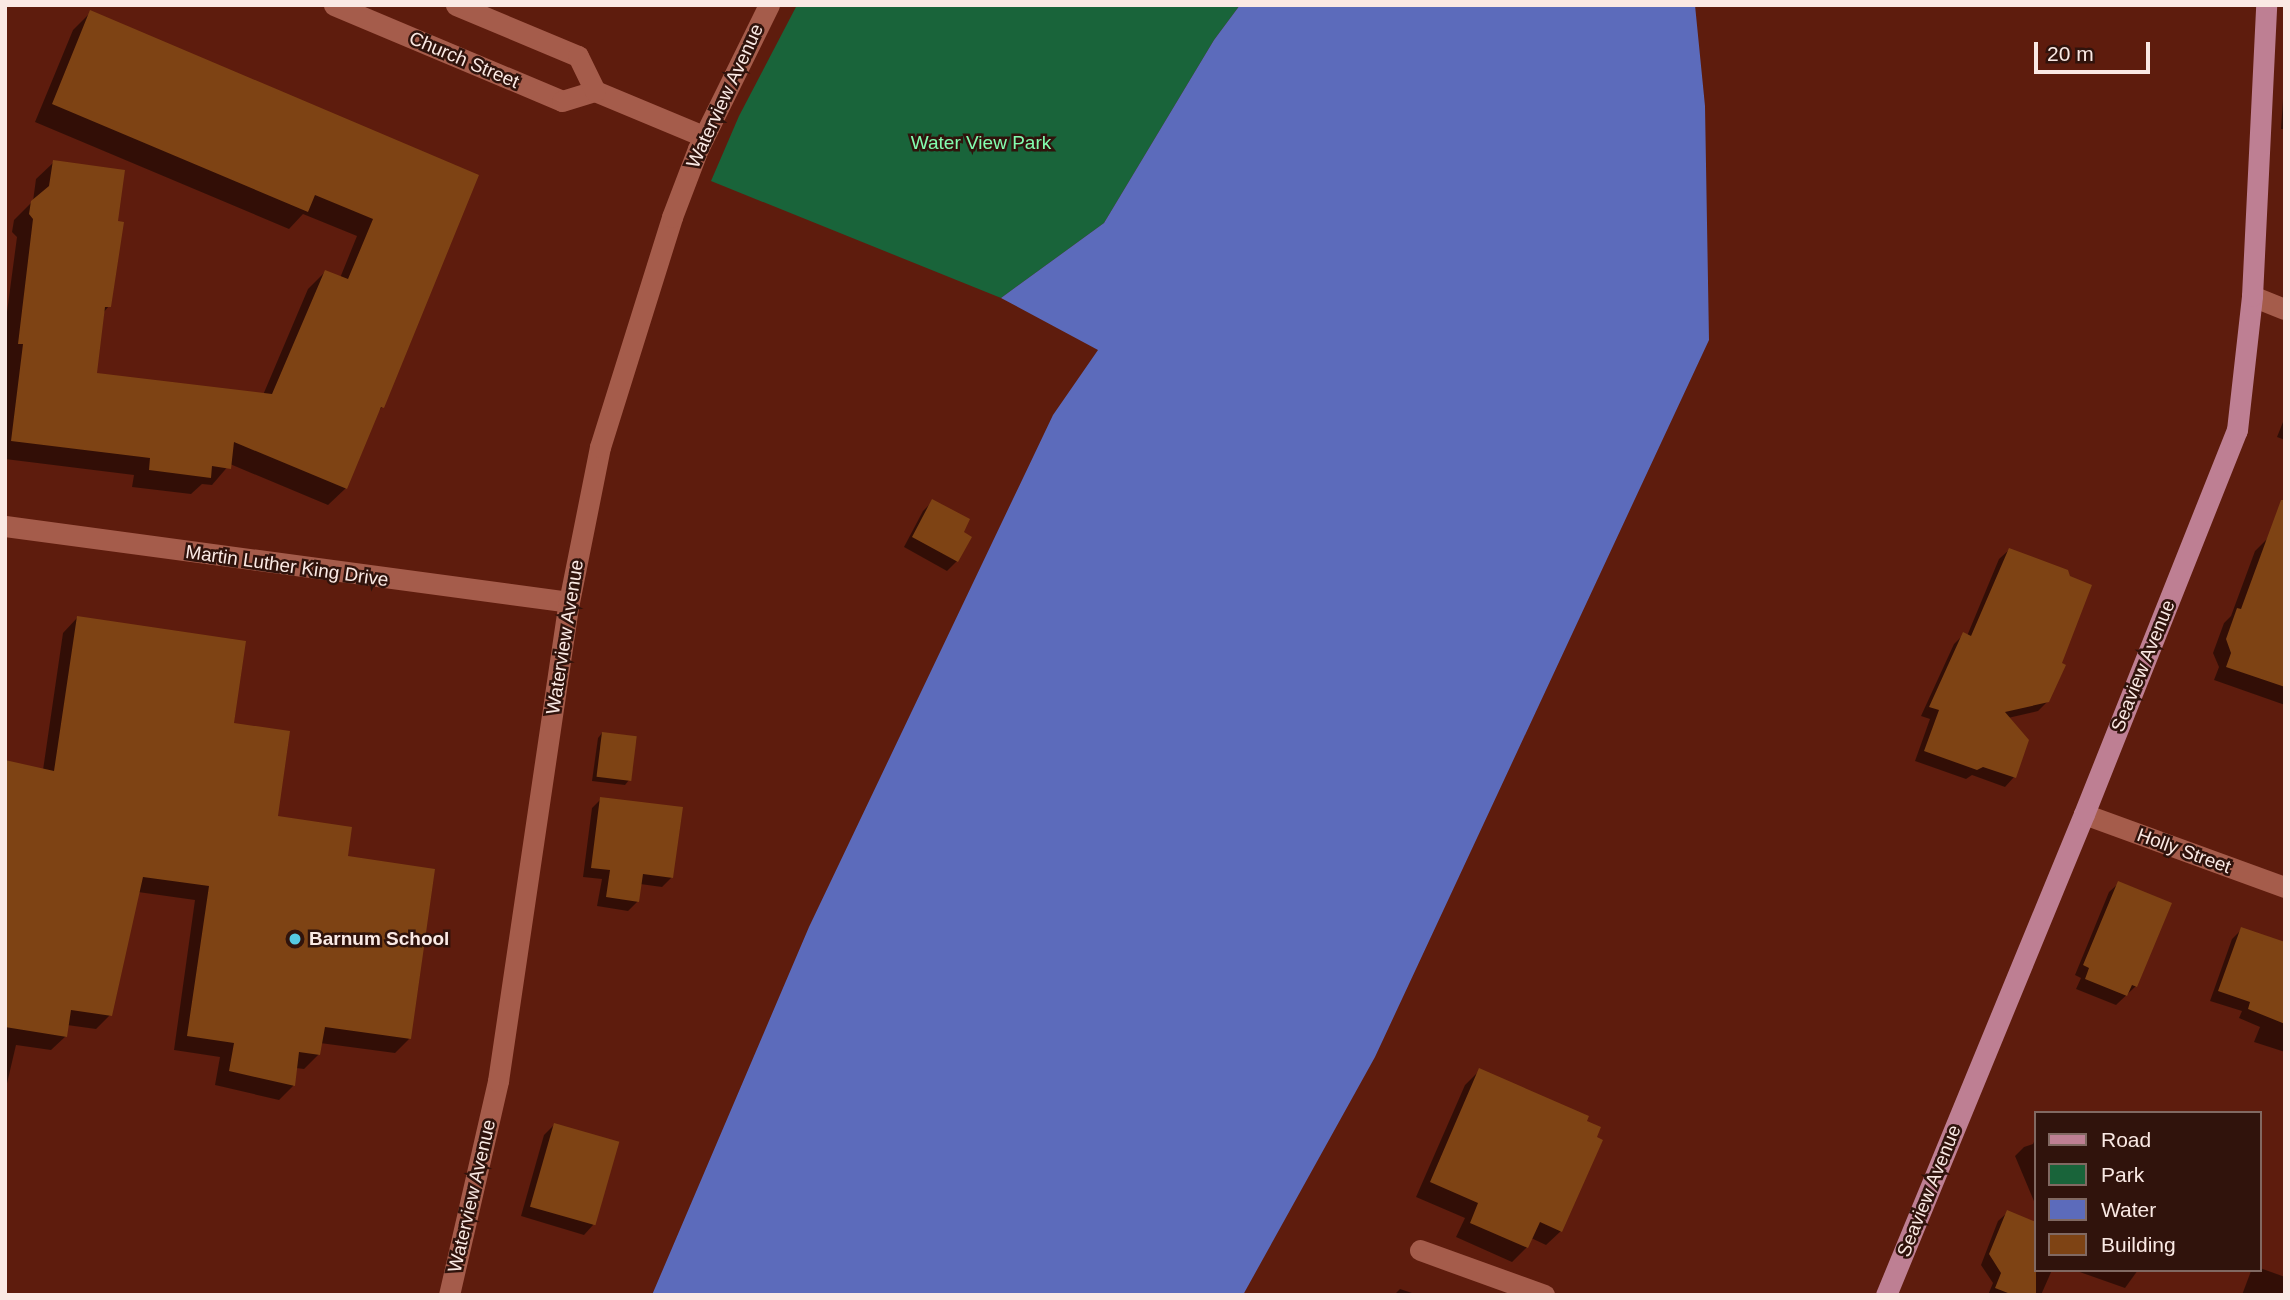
<!DOCTYPE html>
<style>
body{margin:0}
#map{position:relative;width:2290px;height:1300px;overflow:hidden;background:#5e1c0d;font-family:Arial,sans-serif}
div>[style]{position:absolute}
[style*='--x']{left:calc(var(--x)*1px);top:calc(var(--y)*1px);width:calc(var(--w)*1px);rotate:calc(var(--a)*1deg)}
.green>*{inset:0;background:#19643a}
.water>*{inset:0;background:#5c6bbb}
.shadow>*{inset:0;background:#0007}
.building>*{inset:0;background:#7e4314;transform-origin:0 0}
.minor>*{height:21px;margin:-10.5px;padding:0 10.5px;transform-origin:10.5px;border-radius:10.5px;background:#a55c4b}
.major>*{height:21px;margin:-10.5px;padding:0 10.5px;transform-origin:10.5px;border-radius:10.5px;background:#be7f93}
.dots>*{width:19px;height:19px;translate:-50% -50%;box-sizing:border-box;border:4px solid #30130c;border-radius:50%}
span{translate:-50% -50%;white-space:nowrap;text-align:center;line-height:1.15;-webkit-text-stroke:5px #30130c;paint-order:stroke}
.street-label{font-size:19px;color:#fae9e4}
.park-label{font-size:19px;color:#83fdaf}
.poi-label{font-size:19px;color:#fae9e4;font-weight:700}
.left{translate:0 -50%;text-align:left}
.frame{position:absolute;inset:0;border:7px solid #fae9e4;pointer-events:none}
.legend{position:absolute;left:2034px;top:1111px;width:228px;height:161px;box-sizing:border-box;background:#30130c;border:2px solid #816962;margin:0;padding:9px 12px;list-style:none;font-size:21px;color:#fae9e4}
.legend li{display:flex;align-items:center;gap:14px;height:35px}
.legend b{width:35px;border:2px solid #816962}
.scale{position:absolute;left:2034px;top:42px;width:116px;height:32px;box-sizing:border-box;border:4px solid #fae9e4;border-top:0;padding-left:9px;font-size:21px;line-height:24px;white-space:nowrap;color:#fae9e4;-webkit-text-stroke:5px #30130c;paint-order:stroke}
</style>
<div id="map">
<div class="green">
<div style="clip-path:polygon(797px 5px,1240px 5px,1214px 40px,1104px 223px,1001px 298px,711px 181px,739px 116px)"></div>
</div>
<div class="water">
<div style="clip-path:polygon(1240px 5px,1695px 5px,1705px 106px,1709px 340px,1375px 1057px,1243px 1295px,652px 1295px,809px 927px,1053px 415px,1098px 350px,1001px 298px,1104px 223px,1214px 40px)"></div>
</div>
<div class="shadow">
<div style="clip-path:polygon(90px 13px,476px 176px,382px 407px,377px 413px,346px 488px,328px 505px,230px 464px,212px 485px,202px 484px,191px 494px,132px 487px,134px 475px,5px 459px,5px 327px,17px 237px,12px 232px,14px 220px,33px 201px,36px 179px,54px 162px,109px 306px,103px 313px,95px 375px,263px 395px,308px 289px,325px 272px,340px 278px,357px 236px,303px 214px,289px 229px,35px 122px,73px 30px)"></div>
<div style="clip-path:polygon(2285px 70px,2285px 129px,2281px 129px)"></div>
<div style="clip-path:polygon(2285px 417px,2285px 440px,2277px 437px)"></div>
<div style="clip-path:polygon(932px 502px,961px 532px,957px 561px,947px 571px,904px 547px,923px 511px)"></div>
<div style="clip-path:polygon(2268px 538px,2285px 544px,2285px 705px,2214px 680px,2219px 667px,2213px 653px,2224px 623px,2231px 616px,2255px 551px)"></div>
<div style="clip-path:polygon(2009px 550px,2048px 701px,2038px 711px,2008px 718px,2014px 777px,2005px 787px,1972px 775px,1966px 779px,1915px 761px,1930px 719px,1921px 716px,1954px 644px,1964px 634px,1967px 636px,1999px 559px)"></div>
<div style="clip-path:polygon(77px 618px,233px 724px,276px 818px,346px 857px,409px 1039px,395px 1053px,320px 1043px,319px 1054px,304px 1069px,296px 1068px,293px 1086px,279px 1100px,215px 1085px,220px 1057px,174px 1050px,195px 900px,138px 892px,110px 1015px,96px 1029px,67px 1025px,66px 1036px,51px 1050px,16px 1045px,5px 1092px,5px 761px,43px 770px,63px 633px)"></div>
<div style="clip-path:polygon(602px 733px,629px 780px,625px 785px,592px 781px,598px 738px)"></div>
<div style="clip-path:polygon(601px 799px,672px 877px,662px 887px,640px 884px,637px 902px,628px 911px,597px 906px,602px 879px,583px 877px,592px 808px)"></div>
<div style="clip-path:polygon(2119px 883px,2136px 986px,2116px 1005px,2076px 989px,2081px 978px,2075px 975px,2109px 892px)"></div>
<div style="clip-path:polygon(2242px 929px,2285px 957px,2285px 1052px,2254px 1042px,2260px 1027px,2239px 1018px,2242px 1011px,2210px 1001px,2232px 939px)"></div>
<div style="clip-path:polygon(1480px 1070px,1585px 1122px,1561px 1231px,1546px 1245px,1531px 1238px,1527px 1247px,1512px 1262px,1456px 1237px,1465px 1218px,1416px 1197px,1465px 1085px)"></div>
<div style="clip-path:polygon(554px 1125px,593px 1225px,584px 1235px,521px 1216px,544px 1135px)"></div>
<div style="clip-path:polygon(2036px 1137px,2036px 1206px,2015px 1156px,2024px 1147px,2033px 1144px)"></div>
<div style="clip-path:polygon(2008px 1212px,2036px 1224px,2036px 1270px,2052px 1270px,2041px 1295px,1988px 1295px,1993px 1283px,1981px 1265px,1998px 1221px)"></div>
<div style="clip-path:polygon(2260px 1268px,2285px 1277px,2283px 1295px,2242px 1295px,2251px 1271px)"></div>
<div style="clip-path:polygon(2074px 1270px,2138px 1270px,2125px 1288px)"></div>
<div style="clip-path:polygon(1400px 1289px,1418px 1295px,1394px 1295px)"></div>
</div>
<div class="building">
<div style="clip-path:polygon(90px 10px,479px 175px,384px 408px,381px 407px,347px 489px,234px 442px,231px 469px,212px 466px,211px 478px,149px 470px,150px 458px,11px 441px,23px 344px,18px 344px,33px 219px,29px 214px,31px 201px,49px 186px,53px 160px,125px 170px,118px 221px,124px 222px,111px 307px,105px 307px,97px 373px,272px 394px,325px 270px,348px 279px,373px 219px,315px 195px,308px 212px,52px 104px)"></div>
<div style="clip-path:polygon(932px 499px,970px 519px,964px 532px,972px 537px,958px 562px,912px 537px)"></div>
<div style="clip-path:polygon(2281px 500px,2285px 500px,2285px 687px,2226px 667px,2231px 653px,2226px 639px,2237px 608px,2241px 609px)"></div>
<div style="clip-path:polygon(2009px 548px,2068px 570px,2070px 576px,2092px 585px,2062px 663px,2066px 665px,2049px 702px,2005px 712px,2029px 740px,2016px 778px,1983px 767px,1977px 770px,1924px 751px,1939px 710px,1929px 707px,1963px 632px,1971px 636px)"></div>
<div style="clip-path:polygon(77px 616px,246px 641px,234px 723px,290px 731px,278px 816px,352px 827px,348px 856px,435px 869px,411px 1039px,325px 1027px,320px 1055px,299px 1052px,295px 1086px,229px 1071px,234px 1043px,187px 1036px,209px 886px,143px 877px,112px 1016px,71px 1010px,67px 1037px,5px 1027px,5px 760px,54px 771px)"></div>
<div style="left:602px;top:732px;width:35px;height:45px;rotate:7deg"></div>
<div style="clip-path:polygon(600px 797px,683px 807px,673px 878px,643px 874px,639px 902px,606px 897px,610px 870px,591px 868px)"></div>
<div style="clip-path:polygon(2118px 881px,2172px 903px,2137px 987px,2132px 985px,2127px 996px,2085px 979px,2089px 968px,2083px 965px)"></div>
<div style="clip-path:polygon(2241px 927px,2285px 942px,2285px 1024px,2248px 1009px,2250px 1002px,2218px 991px)"></div>
<div style="clip-path:polygon(1479px 1068px,1589px 1116px,1587px 1121px,1601px 1127px,1597px 1137px,1603px 1140px,1562px 1232px,1540px 1222px,1528px 1248px,1470px 1223px,1478px 1203px,1430px 1182px)"></div>
<div style="left:554px;top:1123px;width:68px;height:87px;rotate:16deg"></div>
<div style="clip-path:polygon(2007px 1210px,2036px 1222px,2036px 1295px,2013px 1295px,1995px 1288px,2001px 1273px,1989px 1254px)"></div>
</div>
<div class="minor">
<div style="--x:334;--y:5;--w:247;--a:22.8"></div>
<div style="--x:562;--y:101;--w:34;--a:-17"></div>
<div style="--x:595;--y:91;--w:117;--a:22.6"></div>
<div style="--x:456;--y:5;--w:132;--a:22.7"></div>
<div style="--x:578;--y:56;--w:39;--a:64"></div>
<div style="--x:2252;--y:296;--w:35;--a:22"></div>
<div style="--x:5;--y:526;--w:569;--a:7.67"></div>
<div style="--x:2084;--y:814;--w:214;--a:20"></div>
<div style="--x:1420;--y:1250;--w:132;--a:19.9"></div>
<div style="--x:449;--y:1295;--w:220;--a:-77.1"></div>
<div style="--x:498;--y:1081;--w:484;--a:-81.6"></div>
<div style="--x:569;--y:602;--w:158;--a:-78.7"></div>
<div style="--x:600;--y:447;--w:241;--a:-72.6"></div>
<div style="--x:672;--y:217;--w:73;--a:-69.1"></div>
<div style="--x:698;--y:149;--w:161;--a:-63.8"></div>
</div>
<div class="major">
<div style="--x:1886;--y:1295;--w:520;--a:-67.63"></div>
<div style="--x:2084;--y:814;--w:413;--a:-68.3"></div>
<div style="--x:2237;--y:430;--w:135;--a:-83.6"></div>
<div style="--x:2252;--y:296;--w:291;--a:-87.2"></div>
</div>
<div class="dots">
<div style="left:295px;top:939px;background:#56c9e1"></div>
</div>
<div class="street-label">
<span style="left:464px;top:60px;rotate:23deg">Church Street</span>
<span style="left:725px;top:96px;rotate:-65deg">Waterview Avenue</span>
<span style="left:287px;top:566px;rotate:8deg">Martin Luther King Drive</span>
<span style="left:565px;top:637px;rotate:-81deg">Waterview Avenue</span>
<span style="left:2143px;top:666px;rotate:-68deg">Seaview Avenue</span>
<span style="left:2184px;top:851px;rotate:20deg">Holly Street</span>
<span style="left:1929px;top:1191px;rotate:-68deg">Seaview Avenue</span>
<span style="left:472px;top:1196px;rotate:-77deg">Waterview Avenue</span>
</div>
<div class="park-label">
<span style="left:981px;top:143px">Water View Park</span>
</div>
<div class="poi-label">
<span class="left" style="left:309px;top:939px">Barnum School</span>
</div>
<div class="frame"></div>
<ul class="legend">
<li><b style="height:9px;background:#be7f93"></b>Road</li>
<li><b style="height:19px;background:#19643a"></b>Park</li>
<li><b style="height:19px;background:#5c6bbb"></b>Water</li>
<li><b style="height:19px;background:#7e4314"></b>Building</li>
</ul>
<div class="scale">20 m</div>
</div>
